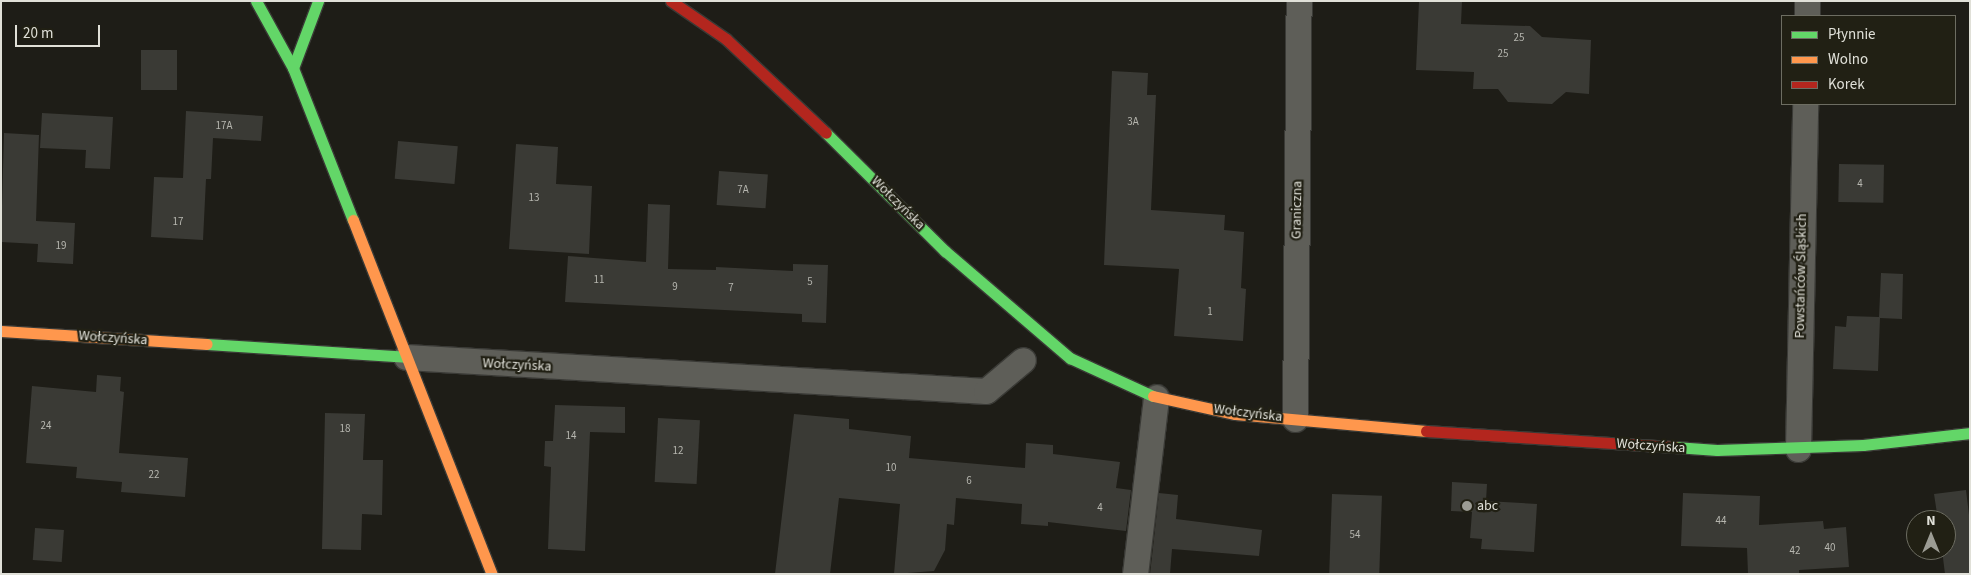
<!DOCTYPE html>
<meta charset="utf-8">
<style>
body{margin:0}
#map{position:relative;width:1971px;height:575px;overflow:hidden;background:#1e1d17;font-family:"Source Sans 3",sans-serif}
div>[style]{position:absolute}
[style*='--x']{left:calc(var(--x)*1px);top:calc(var(--y)*1px);width:calc(var(--w)*1px);rotate:calc(var(--a)*1deg)}
.building>*{inset:0;background:#3a3a35;transform-origin:0 0}
.roads{filter:drop-shadow(1px 0 #3a3a36) drop-shadow(-1px 0 #3a3a36) drop-shadow(0 1px #3a3a36) drop-shadow(0 -1px #3a3a36)}
.street>*{height:25px;margin:-12.5px;padding:0 12.5px;transform-origin:12.5px;border-radius:12.5px;background:#5e5e58}
.fast>*{height:11px;margin:-5.5px;padding:0 5.5px;transform-origin:5.5px;border-radius:5.5px;background:#63d668}
.slow>*{height:11px;margin:-5.5px;padding:0 5.5px;transform-origin:5.5px;border-radius:5.5px;background:#ff974d}
.jam>*{height:11px;margin:-5.5px;padding:0 5.5px;transform-origin:5.5px;border-radius:5.5px;background:#b3261e}
.dots>*{width:14px;height:14px;translate:-50% -50%;box-sizing:border-box;border:2px solid #212014;border-radius:50%}
span{translate:-50% -50%;white-space:nowrap;text-align:center;line-height:1.15;-webkit-text-stroke:4.5px #212014;paint-order:stroke}
.number-label{font-size:11px;color:#b6b6af}
.number-label span{-webkit-text-stroke-width:0}
.street-label{font-size:14px;color:#e0e0d8}
.poi-label{font-size:14px;color:#e0e0d8}
.left{translate:0 -50%;text-align:left}
.frame{position:absolute;inset:0;border:2px solid #e0e0d8;pointer-events:none}
.legend{position:absolute;left:1781px;top:15px;width:175px;height:90px;box-sizing:border-box;background:#212014;border:1px solid #6d6d62;margin:0;padding:6px 9px;list-style:none;font-size:15px;color:#e0e0d8}
.legend li{display:flex;align-items:center;gap:10px;height:25px}
.legend b{width:25px;border:1px solid #6d6d62}
.north{position:absolute;left:1906px;top:510px;width:50px;height:50px;box-sizing:border-box;background:#212014;border:1px solid #6d6d62;border-radius:50%;rotate:0deg;font-size:14px;font-weight:700;line-height:20px;text-align:center;color:#e0e0d8}
.north::after{content:'';display:block;margin:auto;width:18px;height:22px;background:#9c9c94;clip-path:polygon(50% 0,100% 100%,50% 72%,0 100%)}
.scale{position:absolute;left:15px;top:25px;width:85px;height:22px;box-sizing:border-box;border:2px solid #e0e0d8;border-top:0;padding-left:6px;font-size:15px;line-height:18px;white-space:nowrap;color:#e0e0d8;-webkit-text-stroke:4px #212014;paint-order:stroke}
</style>
<div id="map">
<div class="building">
<div style="clip-path:polygon(1419px 1px,1462px 1px,1461px 24px,1530px 26px,1542px 37px,1591px 40px,1589px 94px,1566px 92px,1552px 104px,1508px 102px,1498px 89px,1473px 89px,1474px 72px,1416px 70px)"></div>
<div style="left:141px;top:50px;width:36px;height:40px"></div>
<div style="clip-path:polygon(1112px 71px,1148px 73px,1147px 95px,1156px 95px,1151px 210px,1225px 215px,1224px 230px,1244px 232px,1241px 288px,1246px 289px,1243px 341px,1174px 336px,1179px 269px,1104px 265px)"></div>
<div style="clip-path:polygon(186px 111px,263px 116px,261px 141px,213px 138px,211px 179px,206px 179px,203px 240px,151px 237px,154px 177px,183px 178px)"></div>
<div style="clip-path:polygon(42px 113px,113px 117px,110px 169px,85px 168px,86px 150px,40px 148px)"></div>
<div style="clip-path:polygon(4px 133px,39px 135px,36px 221px,75px 223px,73px 264px,37px 262px,38px 244px,1px 242px)"></div>
<div style="left:398px;top:141px;width:60px;height:38px;rotate:5deg"></div>
<div style="clip-path:polygon(516px 144px,558px 147px,556px 184px,592px 186px,589px 254px,509px 249px)"></div>
<div style="left:1839px;top:164px;width:45px;height:38px;rotate:1deg"></div>
<div style="left:719px;top:171px;width:49px;height:34px;rotate:4deg"></div>
<div style="clip-path:polygon(648px 204px,670px 205px,668px 269px,716px 270px,716px 267px,793px 271px,793px 264px,828px 265px,826px 323px,802px 322px,802px 314px,565px 302px,568px 256px,646px 262px)"></div>
<div style="clip-path:polygon(1881px 273px,1903px 274px,1902px 319px,1880px 318px,1878px 371px,1833px 369px,1835px 326px,1846px 327px,1847px 316px,1879px 317px)"></div>
<div style="clip-path:polygon(97px 375px,121px 377px,120px 391px,124px 392px,119px 453px,188px 458px,185px 497px,121px 492px,122px 482px,76px 478px,77px 467px,26px 463px,32px 386px,96px 392px)"></div>
<div style="clip-path:polygon(555px 405px,625px 407px,625px 433px,590px 432px,585px 551px,548px 549px,551px 467px,544px 466px,545px 441px,553px 441px)"></div>
<div style="clip-path:polygon(325px 413px,365px 414px,363px 460px,383px 460px,382px 515px,362px 514px,361px 550px,322px 549px)"></div>
<div style="clip-path:polygon(794px 414px,849px 419px,849px 429px,911px 436px,909px 458px,1025px 468px,1026px 443px,1053px 445px,1053px 454px,1120px 462px,1116px 488px,1131px 490px,1126px 531px,1048px 522px,1048px 526px,1021px 524px,1022px 504px,956px 498px,954px 525px,947px 524px,945px 550px,934px 571px,894px 574px,900px 504px,839px 498px,830px 574px,775px 574px)"></div>
<div style="left:658px;top:418px;width:42px;height:64px;rotate:3deg"></div>
<div style="clip-path:polygon(1452px 482px,1487px 484px,1486px 501px,1537px 504px,1534px 552px,1481px 549px,1482px 539px,1470px 538px,1472px 512px,1451px 511px)"></div>
<div style="clip-path:polygon(1966px 490px,1970px 523px,1970px 574px,1945px 574px,1942px 550px,1946px 550px,1946px 520px,1938px 520px,1934px 494px)"></div>
<div style="clip-path:polygon(1159px 493px,1178px 495px,1176px 519px,1262px 530px,1259px 556px,1172px 549px,1170px 574px,1150px 574px)"></div>
<div style="clip-path:polygon(1683px 493px,1760px 496px,1759px 525px,1823px 521px,1824px 529px,1846px 527px,1849px 567px,1799px 570px,1799px 574px,1748px 574px,1747px 548px,1681px 546px)"></div>
<div style="left:1332px;top:494px;width:50px;height:80px;rotate:2deg"></div>
<div style="left:35px;top:528px;width:29px;height:32px;rotate:4deg"></div>
</div>
<div class="roads">
<div class="street">
<div style="--x:1807;--y:16;--w:15;--a:-90"></div>
<div style="--x:406;--y:357;--w:581;--a:3.35"></div>
<div style="--x:986;--y:391;--w:48;--a:-40"></div>
<div style="--x:1295;--y:419;--w:418;--a:-89.5"></div>
<div style="--x:1798;--y:449;--w:345;--a:-88.8"></div>
<div style="--x:1135;--y:574;--w:178;--a:-83.2"></div>
</div>
<div class="fast">
<div style="--x:256;--y:1;--w:77;--a:61.1"></div>
<div style="--x:293;--y:68;--w:163;--a:68.5"></div>
<div style="--x:293;--y:68;--w:72;--a:-69.5"></div>
<div style="--x:826;--y:133;--w:168;--a:44.8"></div>
<div style="--x:945;--y:251;--w:165;--a:40.6"></div>
<div style="--x:1070;--y:358;--w:91;--a:24.6"></div>
<div style="--x:207;--y:344;--w:199;--a:3.7"></div>
<div style="--x:1675;--y:447;--w:42;--a:4.1"></div>
<div style="--x:1717;--y:450;--w:146;--a:-2"></div>
<div style="--x:1863;--y:445;--w:108;--a:-6.4"></div>
</div>
<div class="slow">
<div style="--x:353;--y:220;--w:380;--a:68.6"></div>
<div style="--x:1;--y:331;--w:206;--a:3.6"></div>
<div style="--x:1153;--y:396;--w:84;--a:12.4"></div>
<div style="--x:1235;--y:414;--w:192;--a:5.1"></div>
</div>
<div class="jam">
<div style="--x:671;--y:1;--w:67;--a:34.6"></div>
<div style="--x:726;--y:39;--w:137;--a:43.2"></div>
<div style="--x:1426;--y:431;--w:250;--a:3.7"></div>
</div>
</div>
<div class="dots">
<div style="left:1467px;top:506px;background:#9c9c94"></div>
</div>
<div class="number-label">
<span style="left:1519px;top:38px">25</span>
<span style="left:1503px;top:54px">25</span>
<span style="left:1133px;top:122px">3A</span>
<span style="left:224px;top:126px">17A</span>
<span style="left:1860px;top:184px">4</span>
<span style="left:743px;top:190px">7A</span>
<span style="left:534px;top:198px">13</span>
<span style="left:178px;top:222px">17</span>
<span style="left:61px;top:246px">19</span>
<span style="left:599px;top:280px">11</span>
<span style="left:810px;top:282px">5</span>
<span style="left:675px;top:287px">9</span>
<span style="left:731px;top:288px">7</span>
<span style="left:1210px;top:312px">1</span>
<span style="left:46px;top:426px">24</span>
<span style="left:345px;top:429px">18</span>
<span style="left:571px;top:436px">14</span>
<span style="left:678px;top:451px">12</span>
<span style="left:891px;top:468px">10</span>
<span style="left:154px;top:475px">22</span>
<span style="left:969px;top:481px">6</span>
<span style="left:1100px;top:508px">4</span>
<span style="left:1721px;top:521px">44</span>
<span style="left:1355px;top:535px">54</span>
<span style="left:1830px;top:548px">40</span>
<span style="left:1795px;top:551px">42</span>
</div>
<div class="street-label">
<span style="left:898px;top:203px;rotate:45deg">Wołczyńska</span>
<span style="left:1297px;top:210px;rotate:-89deg">Graniczna</span>
<span style="left:1801px;top:276px;rotate:-89deg">Powstańców Śląskich</span>
<span style="left:113px;top:338px;rotate:4deg">Wołczyńska</span>
<span style="left:517px;top:365px;rotate:3deg">Wołczyńska</span>
<span style="left:1248px;top:413px;rotate:7deg">Wołczyńska</span>
<span style="left:1651px;top:446px;rotate:4deg">Wołczyńska</span>
</div>
<div class="poi-label">
<span class="left" style="left:1477px;top:506px">abc</span>
</div>
<div class="frame"></div>
<ul class="legend">
<li><b style="height:6px;background:#63d668"></b>Płynnie</li>
<li><b style="height:6px;background:#ff974d"></b>Wolno</li>
<li><b style="height:6px;background:#b3261e"></b>Korek</li>
</ul>
<div class="north">N</div>
<div class="scale">20 m</div>
</div>
